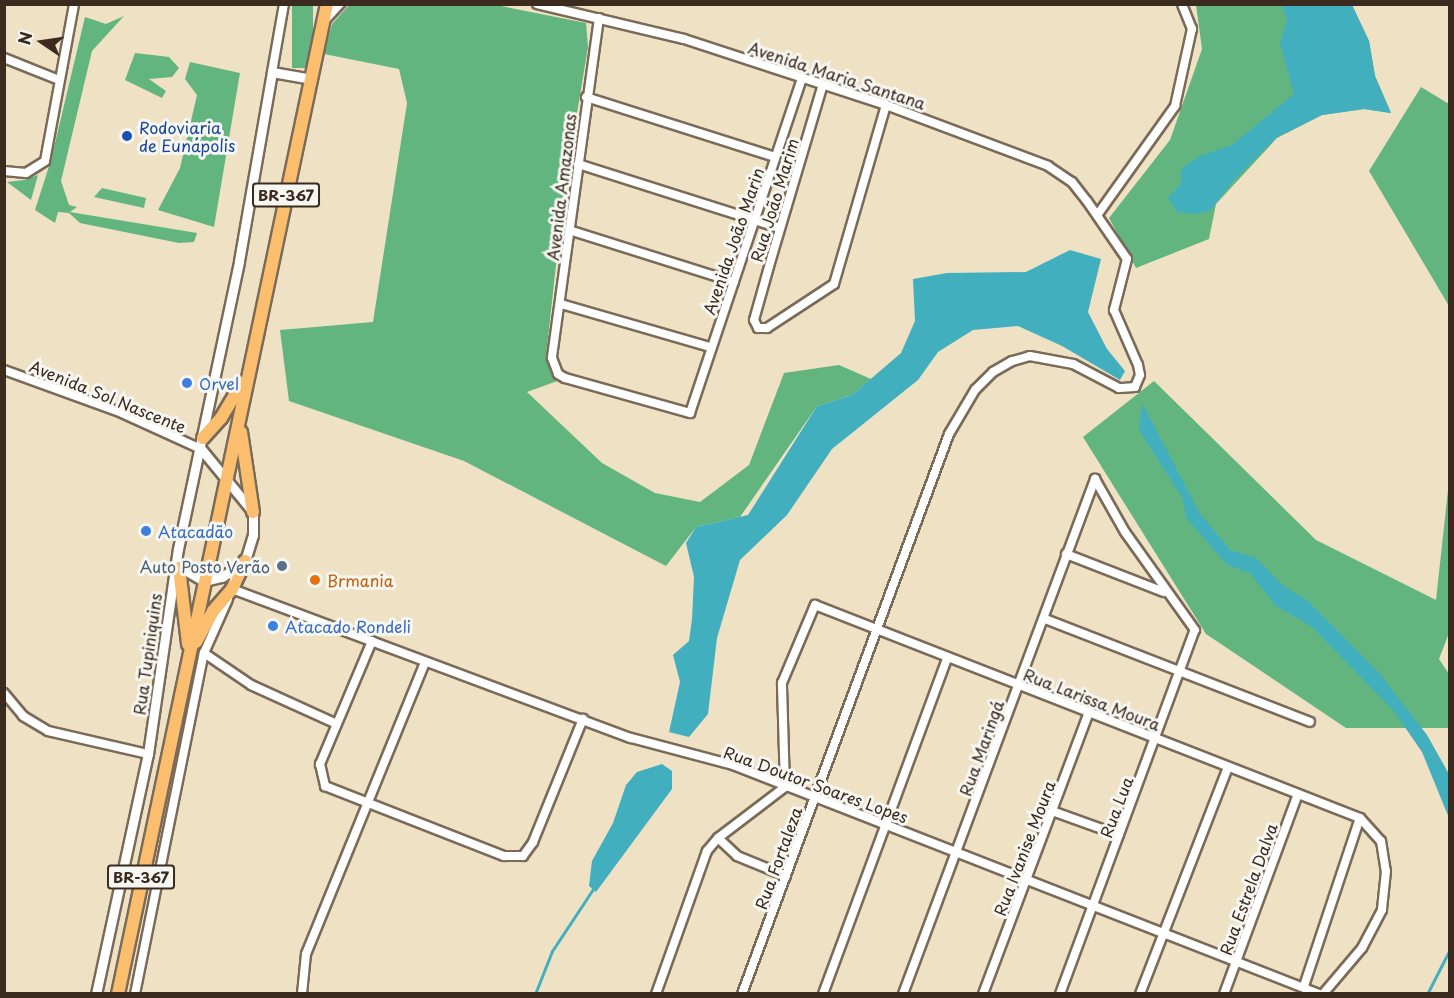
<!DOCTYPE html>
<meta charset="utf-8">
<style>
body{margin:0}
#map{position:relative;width:1454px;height:998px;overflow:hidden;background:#efe1c4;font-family:"Playpen Sans",sans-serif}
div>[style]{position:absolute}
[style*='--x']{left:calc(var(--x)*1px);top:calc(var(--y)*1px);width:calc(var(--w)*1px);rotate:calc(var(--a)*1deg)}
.forest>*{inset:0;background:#63b580;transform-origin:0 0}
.water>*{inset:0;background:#42afbf}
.stream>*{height:3px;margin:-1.5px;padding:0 1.5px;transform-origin:1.5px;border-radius:1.5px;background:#42afbf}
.roads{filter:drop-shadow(2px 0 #7a6a58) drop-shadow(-2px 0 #7a6a58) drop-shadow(0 2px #7a6a58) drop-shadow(0 -2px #7a6a58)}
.minor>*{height:8px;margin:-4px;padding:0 4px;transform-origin:4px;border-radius:4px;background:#fff}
.tertiary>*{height:9px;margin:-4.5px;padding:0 4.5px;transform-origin:4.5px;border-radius:4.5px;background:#fff}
.primary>*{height:12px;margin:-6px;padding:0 6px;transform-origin:6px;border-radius:6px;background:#fabe6e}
.dots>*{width:16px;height:16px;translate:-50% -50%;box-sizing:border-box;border:3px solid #f6f6f2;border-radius:50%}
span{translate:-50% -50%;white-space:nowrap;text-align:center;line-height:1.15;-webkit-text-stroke:6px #f6f6f2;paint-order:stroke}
.shield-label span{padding:2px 4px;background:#f6f6f2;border:2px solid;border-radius:4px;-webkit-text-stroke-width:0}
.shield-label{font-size:15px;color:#3b2a1e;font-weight:700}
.street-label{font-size:16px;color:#3b2a1e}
.transit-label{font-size:16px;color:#164399}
.left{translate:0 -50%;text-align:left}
.shop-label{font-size:16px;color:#366cbe}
.service-label{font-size:16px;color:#4e5e75}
.right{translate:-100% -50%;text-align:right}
.food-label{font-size:16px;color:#c56008}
.frame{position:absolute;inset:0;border:6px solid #3b2a1e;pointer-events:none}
.north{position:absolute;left:12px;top:12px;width:60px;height:60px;-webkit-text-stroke:4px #f6f6f2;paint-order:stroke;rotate:283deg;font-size:16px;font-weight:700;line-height:24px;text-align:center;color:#3b2a1e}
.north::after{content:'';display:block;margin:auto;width:21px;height:27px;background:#3b2a1e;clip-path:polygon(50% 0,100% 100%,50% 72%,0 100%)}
</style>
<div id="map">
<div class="forest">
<div style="left:292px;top:5px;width:21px;height:63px"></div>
<div style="clip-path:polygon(349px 5px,496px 5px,586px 23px,588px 47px,564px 192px,546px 356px,560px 380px,527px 392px,602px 463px,655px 493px,700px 502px,749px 465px,784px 373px,839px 365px,871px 379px,852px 395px,817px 406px,740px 517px,696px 527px,666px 566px,464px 461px,289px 401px,280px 330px,373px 322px,407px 103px,399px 69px,324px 54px,332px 24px)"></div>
<div style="clip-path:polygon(1196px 5px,1352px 5px,1369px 41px,1375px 76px,1391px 113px,1364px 109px,1322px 115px,1277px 138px,1216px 204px,1209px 239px,1136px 268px,1109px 218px,1170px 140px,1202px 49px)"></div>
<div style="clip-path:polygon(124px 16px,92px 51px,61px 181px,69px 205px,77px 207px,70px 212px,197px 233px,194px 242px,179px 243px,80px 223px,69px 213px,58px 212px,55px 223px,35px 210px,51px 160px,85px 17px,106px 24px)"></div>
<div style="clip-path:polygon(135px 53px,169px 57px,179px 68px,172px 77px,149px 79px,166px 91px,162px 98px,125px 80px)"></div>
<div style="clip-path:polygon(190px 62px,240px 73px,214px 227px,158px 210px,180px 168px,197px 95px,185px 79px)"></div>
<div style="clip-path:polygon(1421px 87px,1449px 104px,1449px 306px,1369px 171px)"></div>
<div style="clip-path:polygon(38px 175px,31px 200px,7px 182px,24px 180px)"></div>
<div style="clip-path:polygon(102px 188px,146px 198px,144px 208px,94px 197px)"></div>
<div style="clip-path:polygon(1154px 381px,1316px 540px,1436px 600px,1449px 481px,1449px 633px,1439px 659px,1449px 674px,1449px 728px,1346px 728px,1206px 634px,1083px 437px)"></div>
</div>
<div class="water">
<div style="clip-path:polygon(1282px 5px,1352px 5px,1369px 41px,1375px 76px,1391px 113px,1364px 109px,1322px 115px,1276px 138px,1233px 181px,1211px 210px,1198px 214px,1177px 212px,1168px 198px,1181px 183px,1181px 169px,1200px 156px,1232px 145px,1294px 94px,1280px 44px,1287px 19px)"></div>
<div style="clip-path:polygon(1070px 250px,1101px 259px,1088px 312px,1107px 349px,1125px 371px,1120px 380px,1062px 346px,1018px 326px,973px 330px,938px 352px,918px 380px,832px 449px,787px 515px,740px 560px,717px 638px,708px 714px,689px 737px,669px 732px,680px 682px,673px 655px,689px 641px,692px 619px,694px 577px,686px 543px,696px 527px,748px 515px,817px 406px,852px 395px,901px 353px,915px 321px,913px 279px,947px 273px,1026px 272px)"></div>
<div style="clip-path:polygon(1142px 403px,1199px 512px,1230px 550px,1256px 558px,1282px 585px,1308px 601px,1380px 674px,1427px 735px,1449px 774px,1449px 818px,1422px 752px,1393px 710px,1312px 627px,1275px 605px,1251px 574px,1226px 564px,1186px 517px,1183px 499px,1139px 430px)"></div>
<div style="clip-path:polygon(662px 764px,672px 771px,672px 789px,596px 892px,589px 886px,592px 861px,613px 823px,626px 785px,637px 772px)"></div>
</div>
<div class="stream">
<div style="--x:535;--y:994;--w:46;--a:-68.4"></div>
<div style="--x:552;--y:951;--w:74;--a:-56.5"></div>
<div style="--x:1427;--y:994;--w:51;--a:-62.9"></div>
</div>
<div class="roads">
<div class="minor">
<div style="--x:537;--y:4;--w:151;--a:13.4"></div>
<div style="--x:684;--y:39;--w:213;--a:18.1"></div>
<div style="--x:886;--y:105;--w:173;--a:20.6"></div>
<div style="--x:1048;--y:166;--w:29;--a:34"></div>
<div style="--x:1072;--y:182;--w:24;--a:52"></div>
<div style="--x:1087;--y:201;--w:70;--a:55.4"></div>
<div style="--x:1127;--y:259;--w:53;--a:104.3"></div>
<div style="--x:1114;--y:310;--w:60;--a:66.4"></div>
<div style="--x:1138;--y:365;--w:10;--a:79"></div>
<div style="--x:1140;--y:375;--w:13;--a:113"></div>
<div style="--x:1135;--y:387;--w:16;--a:176"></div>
<div style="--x:1119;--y:388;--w:52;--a:-152.4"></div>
<div style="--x:1073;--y:364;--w:44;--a:-169.5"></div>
<div style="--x:1030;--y:356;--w:19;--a:164"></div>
<div style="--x:1012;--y:361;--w:22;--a:150"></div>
<div style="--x:993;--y:372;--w:25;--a:135"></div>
<div style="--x:975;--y:390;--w:51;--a:120.6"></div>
<div style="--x:949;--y:434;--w:597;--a:110.29"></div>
<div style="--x:599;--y:18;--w:343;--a:97.9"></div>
<div style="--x:552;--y:358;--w:17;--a:69"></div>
<div style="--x:558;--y:374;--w:8;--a:30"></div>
<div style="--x:565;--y:378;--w:130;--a:15.6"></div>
<div style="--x:690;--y:413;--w:353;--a:-71.5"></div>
<div style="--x:326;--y:19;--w:21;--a:-47"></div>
<div style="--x:4;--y:58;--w:59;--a:21.8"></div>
<div style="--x:272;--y:72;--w:69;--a:-80"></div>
<div style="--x:823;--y:84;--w:179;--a:106.5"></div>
<div style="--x:772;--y:256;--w:66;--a:105.7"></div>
<div style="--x:754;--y:320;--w:9;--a:63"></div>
<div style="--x:758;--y:328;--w:9;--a:0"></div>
<div style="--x:767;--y:328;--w:80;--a:-33.3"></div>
<div style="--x:834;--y:284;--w:186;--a:-73.8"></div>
<div style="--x:586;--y:97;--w:198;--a:17.6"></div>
<div style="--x:578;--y:164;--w:212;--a:17.6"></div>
<div style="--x:4;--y:171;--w:22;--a:5"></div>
<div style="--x:26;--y:173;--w:22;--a:-32"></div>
<div style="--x:45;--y:161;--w:160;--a:-79.5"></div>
<div style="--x:1098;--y:214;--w:133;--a:-54.5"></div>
<div style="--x:1175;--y:106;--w:79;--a:-77.6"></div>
<div style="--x:1192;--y:29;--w:27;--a:-112"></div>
<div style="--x:569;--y:230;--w:173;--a:17.5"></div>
<div style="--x:561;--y:304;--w:155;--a:16.1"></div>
<div style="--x:4;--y:370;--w:126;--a:20"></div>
<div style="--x:122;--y:413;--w:87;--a:24.5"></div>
<div style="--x:1066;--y:554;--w:105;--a:21.2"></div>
<div style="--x:232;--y:589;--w:426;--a:20.5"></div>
<div style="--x:631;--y:738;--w:106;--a:14.8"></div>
<div style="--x:733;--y:765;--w:629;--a:21.34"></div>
<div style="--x:1045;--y:619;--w:284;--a:21.2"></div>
<div style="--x:372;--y:641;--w:134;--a:112.9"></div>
<div style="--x:320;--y:764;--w:23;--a:77"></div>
<div style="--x:325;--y:786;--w:192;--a:21.4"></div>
<div style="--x:504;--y:856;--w:19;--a:0"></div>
<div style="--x:523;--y:856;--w:17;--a:-54"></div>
<div style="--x:533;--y:842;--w:133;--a:-67.9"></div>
<div style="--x:204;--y:653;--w:57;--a:34.2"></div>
<div style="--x:251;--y:685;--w:94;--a:24.4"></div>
<div style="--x:4;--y:693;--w:30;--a:50"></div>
<div style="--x:23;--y:716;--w:29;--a:31"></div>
<div style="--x:48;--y:731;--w:103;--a:13"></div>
<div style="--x:1052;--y:811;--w:71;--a:19.7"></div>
<div style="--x:718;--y:838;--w:26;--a:43"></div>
<div style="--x:737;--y:856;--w:53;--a:22.2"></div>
<div style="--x:1304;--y:986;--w:177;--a:-71.6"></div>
<div style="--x:135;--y:994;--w:348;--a:-78.6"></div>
<div style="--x:204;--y:653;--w:59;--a:-66"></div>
<div style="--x:302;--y:994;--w:40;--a:-84.3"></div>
<div style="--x:306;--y:954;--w:314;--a:-67.8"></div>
<div style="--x:656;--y:994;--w:152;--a:-70.4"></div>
<div style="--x:707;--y:851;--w:17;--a:-50"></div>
<div style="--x:718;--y:838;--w:84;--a:-37.3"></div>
<div style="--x:785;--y:787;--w:104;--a:-91.7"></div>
<div style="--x:782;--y:683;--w:85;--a:-67.1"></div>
<div style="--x:815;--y:605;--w:585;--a:21.35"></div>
<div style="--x:1360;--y:818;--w:31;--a:48"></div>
<div style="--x:1381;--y:841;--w:30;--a:81"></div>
<div style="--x:1386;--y:871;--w:39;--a:96"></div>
<div style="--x:1382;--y:910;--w:43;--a:117.8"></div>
<div style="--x:1362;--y:948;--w:60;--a:130.3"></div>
<div style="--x:823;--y:994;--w:358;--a:-69.7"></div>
<div style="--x:903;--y:994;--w:550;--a:-69.55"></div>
<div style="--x:983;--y:994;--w:301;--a:-69.4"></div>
<div style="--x:1060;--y:994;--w:388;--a:-69.7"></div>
<div style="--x:1195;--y:630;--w:120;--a:-125.5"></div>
<div style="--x:1125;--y:532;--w:61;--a:-119.5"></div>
<div style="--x:1140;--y:994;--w:243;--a:-68.8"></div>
<div style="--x:1224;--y:994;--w:213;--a:-69.7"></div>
</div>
<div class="tertiary">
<div style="--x:178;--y:566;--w:30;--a:30"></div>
<div style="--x:204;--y:581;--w:18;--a:-13"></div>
<div style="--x:222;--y:577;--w:28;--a:-35"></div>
<div style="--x:245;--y:561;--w:27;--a:-73"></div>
<div style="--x:253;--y:535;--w:23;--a:-90"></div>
<div style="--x:253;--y:512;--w:82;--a:-129.5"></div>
<div style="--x:96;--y:994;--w:246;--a:-77.8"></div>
<div style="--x:148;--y:754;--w:207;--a:-81.7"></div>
<div style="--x:178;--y:549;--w:294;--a:-78"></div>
<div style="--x:239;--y:261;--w:192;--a:-80.1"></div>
<div style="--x:272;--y:72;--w:39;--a:10"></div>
</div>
<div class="primary">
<div style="--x:241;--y:432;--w:81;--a:81.5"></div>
<div style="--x:203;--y:438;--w:27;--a:-48"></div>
<div style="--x:221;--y:418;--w:41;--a:-59"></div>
<div style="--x:179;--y:568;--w:77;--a:83.2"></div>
<div style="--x:196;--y:642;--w:35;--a:-61"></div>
<div style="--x:213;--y:611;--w:29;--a:-49"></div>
<div style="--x:232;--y:589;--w:31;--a:-65"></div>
<div style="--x:118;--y:994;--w:1012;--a:-78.08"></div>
</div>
</div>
<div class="dots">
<div style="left:127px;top:136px;background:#1a4fb4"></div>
<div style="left:187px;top:383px;background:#3f7fe0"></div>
<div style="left:146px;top:531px;background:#3f7fe0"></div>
<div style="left:282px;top:566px;background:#5c6f8a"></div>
<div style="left:315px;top:580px;background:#e8710a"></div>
<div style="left:273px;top:626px;background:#3f7fe0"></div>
</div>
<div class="shield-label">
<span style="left:286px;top:195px">BR-367</span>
<span style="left:141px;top:877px">BR-367</span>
</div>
<div class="street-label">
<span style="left:837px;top:75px;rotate:18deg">Avenida Maria Santana</span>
<span style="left:561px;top:187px;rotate:-83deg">Avenida Amazonas</span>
<span style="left:774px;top:200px;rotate:-73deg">Rua João Marim</span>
<span style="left:733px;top:241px;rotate:-71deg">Avenida João Marin</span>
<span style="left:108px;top:396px;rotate:22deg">Avenida Sol Nascente</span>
<span style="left:147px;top:654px;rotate:-82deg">Rua Tupiniquins</span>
<span style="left:1092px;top:699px;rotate:21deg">Rua Larissa Moura</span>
<span style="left:981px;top:748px;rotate:-70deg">Rua Maringá</span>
<span style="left:816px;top:784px;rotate:20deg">Rua Doutor Soares Lopes</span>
<span style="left:1116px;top:807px;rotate:-69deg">Rua Lua</span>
<span style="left:1024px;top:848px;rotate:-69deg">Rua Ivanise Moura</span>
<span style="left:778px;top:858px;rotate:-70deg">Rua Fortaleza</span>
<span style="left:1248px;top:889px;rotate:-70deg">Rua Estrela Dalva</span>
</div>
<div class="transit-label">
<span class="left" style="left:139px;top:136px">Rodoviaria<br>de Eunápolis</span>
</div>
<div class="shop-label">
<span class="left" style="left:199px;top:383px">Orvel</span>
<span class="left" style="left:158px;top:531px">Atacadão</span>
<span class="left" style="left:285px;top:626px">Atacado Rondeli</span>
</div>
<div class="service-label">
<span class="right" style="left:270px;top:566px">Auto Posto Verão</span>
</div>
<div class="food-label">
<span class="left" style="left:327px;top:580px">Brmania</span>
</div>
<div class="frame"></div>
<div class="north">N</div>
</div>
